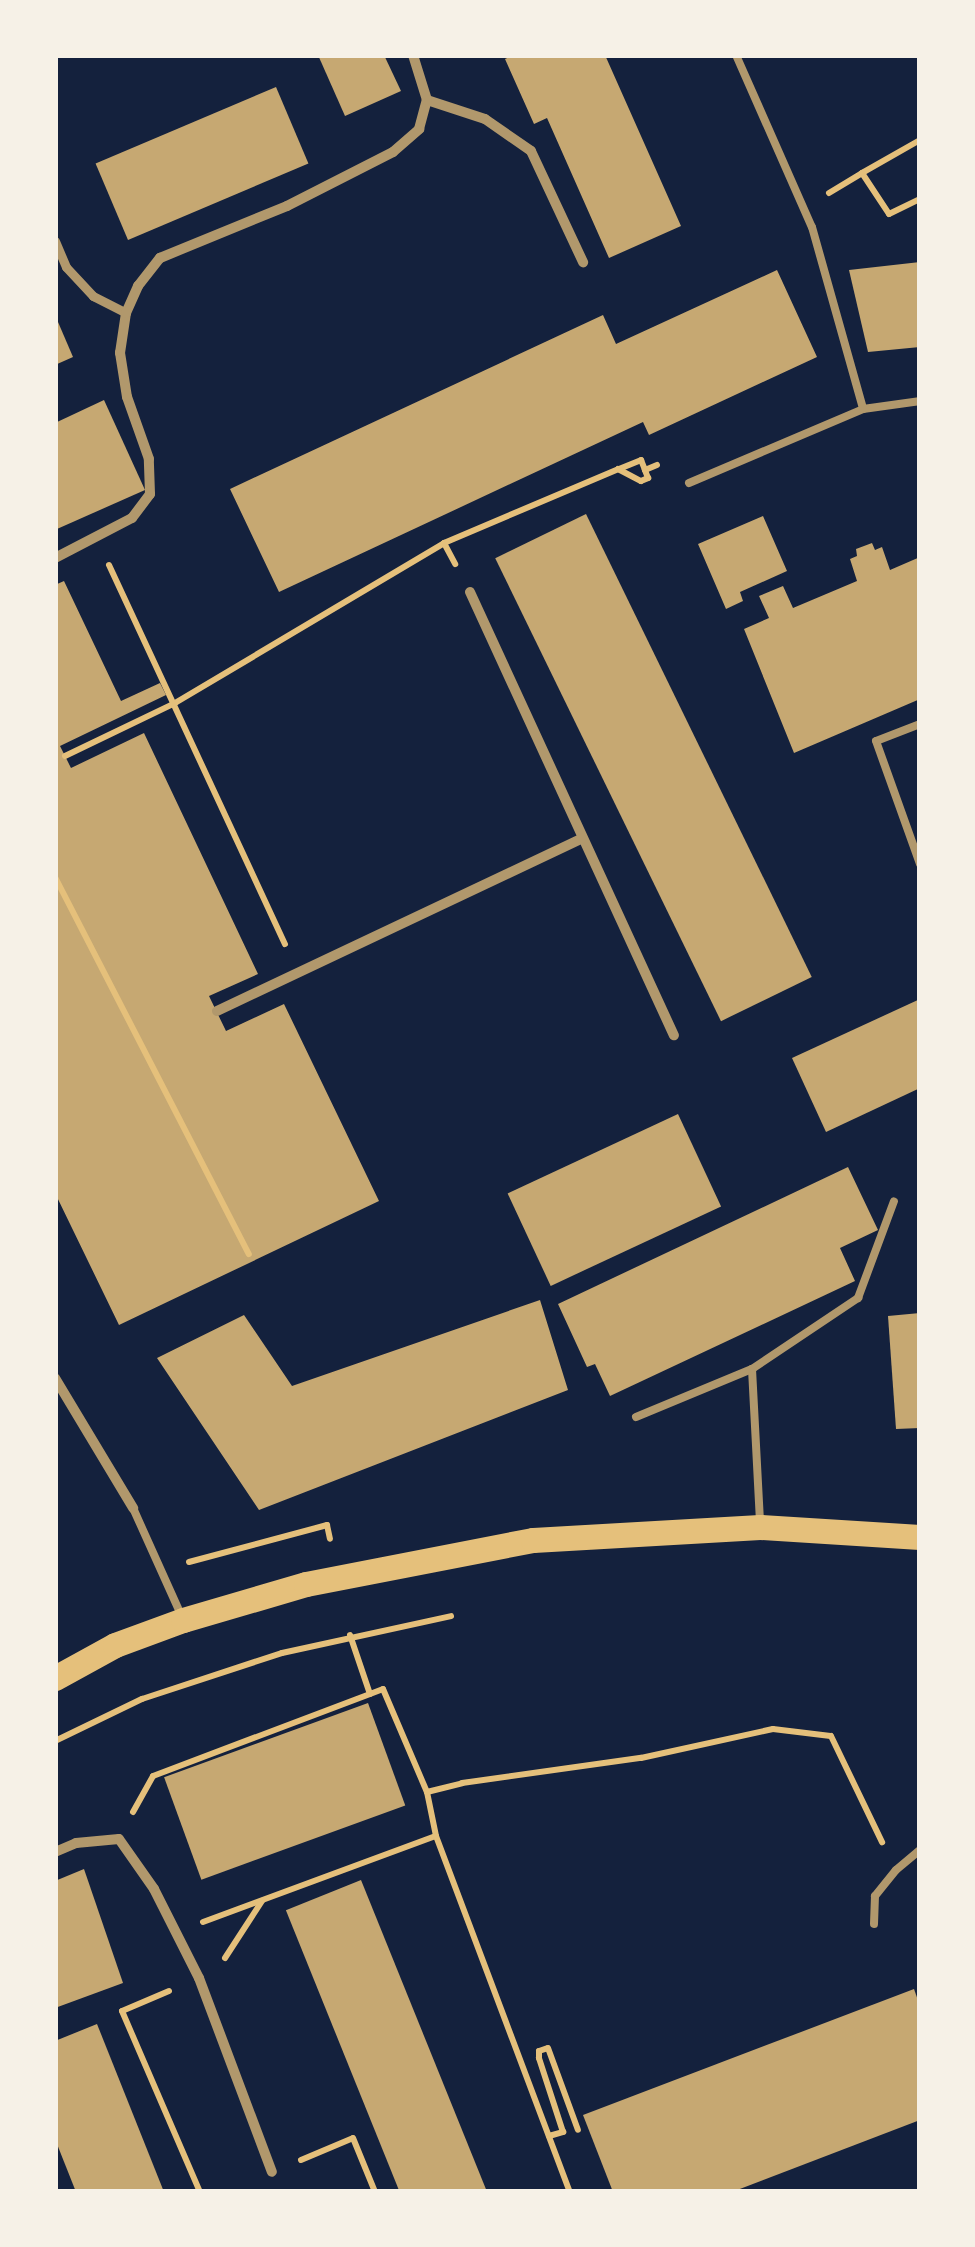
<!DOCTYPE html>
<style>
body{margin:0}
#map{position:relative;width:975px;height:2247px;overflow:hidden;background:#14213d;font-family:"Libre Baskerville",serif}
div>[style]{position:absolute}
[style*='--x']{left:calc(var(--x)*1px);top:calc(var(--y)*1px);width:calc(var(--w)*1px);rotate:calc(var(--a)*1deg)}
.building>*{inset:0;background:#c6a872;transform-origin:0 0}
.path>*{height:6px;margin:-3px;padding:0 3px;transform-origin:3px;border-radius:3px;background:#e5c07b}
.service>*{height:8px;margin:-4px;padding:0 4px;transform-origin:4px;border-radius:4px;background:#b1986c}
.pedestrian>*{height:9px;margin:-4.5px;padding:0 4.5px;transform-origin:4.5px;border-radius:4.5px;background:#b1986c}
.minor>*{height:10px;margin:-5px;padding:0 5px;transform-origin:5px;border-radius:5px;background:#b1986c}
.primary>*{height:25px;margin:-12.5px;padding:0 12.5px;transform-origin:12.5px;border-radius:12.5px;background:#e5c07b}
span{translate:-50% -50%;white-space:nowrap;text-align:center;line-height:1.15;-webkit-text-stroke:10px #f6f1e7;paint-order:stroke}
.frame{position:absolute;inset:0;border:58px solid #f6f1e7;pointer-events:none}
</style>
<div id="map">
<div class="building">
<div style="clip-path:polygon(318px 55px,384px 55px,401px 91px,345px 116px)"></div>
<div style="clip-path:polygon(514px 55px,605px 55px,681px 226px,609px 258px,547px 118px,534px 124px,505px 59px)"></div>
<div style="left:276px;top:87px;width:83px;height:196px;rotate:67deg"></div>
<div style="clip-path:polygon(920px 262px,920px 347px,868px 352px,849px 270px)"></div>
<div style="clip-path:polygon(777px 270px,817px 357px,649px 435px,643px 422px,279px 592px,230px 489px,603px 315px,616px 344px)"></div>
<div style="clip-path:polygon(55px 315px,73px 357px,55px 365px)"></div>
<div style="clip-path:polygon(104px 400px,145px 490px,57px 529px,55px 423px)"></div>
<div style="left:586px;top:514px;width:515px;height:101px;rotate:64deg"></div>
<div style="clip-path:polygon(763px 516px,787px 571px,740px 592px,743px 601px,726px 609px,698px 544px)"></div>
<div style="clip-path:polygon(872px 543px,875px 550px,882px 547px,890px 570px,920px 557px,920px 699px,794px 753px,744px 629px,769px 618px,759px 596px,783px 586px,793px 608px,857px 581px,850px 559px,857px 556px,856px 549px)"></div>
<div style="clip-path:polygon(64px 581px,121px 701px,160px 683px,166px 695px,60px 746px,71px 768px,144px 733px,258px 974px,209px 996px,226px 1031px,284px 1004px,379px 1201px,119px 1325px,55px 1193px,55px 585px)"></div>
<div style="clip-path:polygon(920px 999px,920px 1088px,826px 1132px,792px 1058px)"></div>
<div style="left:678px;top:1114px;width:102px;height:188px;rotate:65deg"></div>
<div style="clip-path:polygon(848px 1167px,878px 1230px,840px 1248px,855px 1281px,610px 1396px,595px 1364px,587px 1367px,558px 1304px)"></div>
<div style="clip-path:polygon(540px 1300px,568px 1390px,259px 1510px,157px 1358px,244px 1315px,292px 1386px)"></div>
<div style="clip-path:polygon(920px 1313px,920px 1428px,896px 1429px,888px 1316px)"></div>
<div style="left:368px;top:1703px;width:109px;height:217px;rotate:70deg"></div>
<div style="clip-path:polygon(84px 1869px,123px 1983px,55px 2008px,55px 1881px)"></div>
<div style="left:361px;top:1880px;width:335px;height:81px;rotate:68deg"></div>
<div style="clip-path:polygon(914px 1989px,920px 2006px,920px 2120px,732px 2192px,613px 2192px,583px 2115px)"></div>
<div style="clip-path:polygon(97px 2024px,164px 2192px,76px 2192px,55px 2139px,55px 2041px)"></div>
</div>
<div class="path">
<div style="--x:920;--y:140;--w:67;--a:150.4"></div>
<div style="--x:862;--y:173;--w:49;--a:56.6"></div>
<div style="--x:889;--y:214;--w:34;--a:-26"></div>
<div style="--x:829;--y:193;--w:39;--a:-31"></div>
<div style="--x:619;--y:469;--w:24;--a:-22"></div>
<div style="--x:641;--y:460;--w:11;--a:68"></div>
<div style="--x:444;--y:543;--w:24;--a:62"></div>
<div style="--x:109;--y:565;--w:418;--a:65.1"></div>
<div style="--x:65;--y:756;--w:122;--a:-25.7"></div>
<div style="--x:175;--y:703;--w:313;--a:-30.7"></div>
<div style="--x:444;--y:543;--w:189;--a:-23"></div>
<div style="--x:618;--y:469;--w:26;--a:28"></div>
<div style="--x:641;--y:481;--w:8;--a:-23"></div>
<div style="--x:648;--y:478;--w:9;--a:-111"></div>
<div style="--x:645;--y:470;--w:13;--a:-23"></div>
<div style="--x:55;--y:877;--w:424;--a:62.8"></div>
<div style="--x:189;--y:1562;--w:143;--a:-15"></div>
<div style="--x:327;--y:1525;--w:14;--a:78"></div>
<div style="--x:350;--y:1635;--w:62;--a:71.3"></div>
<div style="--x:370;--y:1694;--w:14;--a:-21"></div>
<div style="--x:383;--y:1689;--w:112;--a:66.9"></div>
<div style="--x:427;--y:1792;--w:45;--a:78.4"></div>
<div style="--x:436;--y:1836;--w:380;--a:69.4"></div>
<div style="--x:55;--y:1741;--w:97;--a:-25.8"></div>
<div style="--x:142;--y:1699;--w:147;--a:-18.2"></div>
<div style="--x:282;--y:1653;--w:173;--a:-12.3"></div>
<div style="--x:427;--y:1792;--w:36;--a:-14"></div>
<div style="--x:462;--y:1783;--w:181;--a:-8"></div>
<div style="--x:641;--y:1758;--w:135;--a:-12.4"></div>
<div style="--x:773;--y:1729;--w:58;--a:6.9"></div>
<div style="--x:831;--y:1736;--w:118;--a:64.3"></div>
<div style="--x:133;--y:1812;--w:41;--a:-60.9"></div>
<div style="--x:153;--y:1776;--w:232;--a:-20.7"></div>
<div style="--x:203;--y:1922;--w:248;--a:-20.3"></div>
<div style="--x:225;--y:1958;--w:68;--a:-57"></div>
<div style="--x:169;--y:1991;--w:51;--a:156.9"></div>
<div style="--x:122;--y:2011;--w:197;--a:66.7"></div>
<div style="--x:549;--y:2136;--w:15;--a:-16"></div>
<div style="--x:563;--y:2132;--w:78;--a:-108"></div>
<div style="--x:539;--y:2058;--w:7;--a:-90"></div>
<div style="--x:539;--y:2051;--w:9;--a:-18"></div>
<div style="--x:548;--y:2048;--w:87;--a:69.9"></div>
<div style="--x:301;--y:2160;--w:56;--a:-22.9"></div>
<div style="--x:353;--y:2138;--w:58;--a:67.8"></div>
</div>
<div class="service">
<div style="--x:736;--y:55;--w:188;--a:66.2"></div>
<div style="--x:812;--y:227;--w:189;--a:74.3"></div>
<div style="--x:689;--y:483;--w:189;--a:-23"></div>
<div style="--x:863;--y:409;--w:58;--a:-8"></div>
<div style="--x:920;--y:724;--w:47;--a:158.9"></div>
<div style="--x:876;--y:741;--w:131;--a:70.3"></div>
<div style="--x:752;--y:1369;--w:128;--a:-33.8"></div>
<div style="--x:858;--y:1298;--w:103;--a:-69.6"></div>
<div style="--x:636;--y:1417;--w:126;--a:-22.5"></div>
<div style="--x:752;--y:1369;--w:153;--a:87"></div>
<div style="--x:133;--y:1508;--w:120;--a:65.8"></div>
<div style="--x:874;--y:1924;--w:28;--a:-88"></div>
<div style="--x:875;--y:1896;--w:33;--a:-51"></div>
<div style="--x:896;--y:1870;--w:31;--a:-40"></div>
</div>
<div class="pedestrian">
<div style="--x:55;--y:241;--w:28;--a:67"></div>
<div style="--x:66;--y:267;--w:40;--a:47"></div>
<div style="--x:93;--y:296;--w:37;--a:27"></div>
</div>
<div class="minor">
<div style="--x:427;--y:100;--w:61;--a:18.1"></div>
<div style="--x:485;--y:119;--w:56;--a:34.8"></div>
<div style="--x:531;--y:151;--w:123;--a:64.9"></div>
<div style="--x:55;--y:558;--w:87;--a:-27.5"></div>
<div style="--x:132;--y:518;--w:30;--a:-53"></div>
<div style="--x:150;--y:494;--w:35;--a:-92"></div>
<div style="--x:149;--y:459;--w:66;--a:-109.5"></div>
<div style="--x:127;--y:397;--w:45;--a:-99"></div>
<div style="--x:120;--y:353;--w:40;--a:-81.5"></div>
<div style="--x:126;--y:313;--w:30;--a:-66"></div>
<div style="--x:138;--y:286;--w:36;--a:-52"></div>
<div style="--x:160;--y:258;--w:137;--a:-22.3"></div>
<div style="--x:287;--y:206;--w:119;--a:-27"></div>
<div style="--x:393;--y:152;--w:35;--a:-41"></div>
<div style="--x:419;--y:129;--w:30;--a:-75"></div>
<div style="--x:427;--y:100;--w:47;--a:-107.3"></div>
<div style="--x:470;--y:592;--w:488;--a:65.3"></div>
<div style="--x:217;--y:1011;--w:403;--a:-25.3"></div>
<div style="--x:55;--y:1378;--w:152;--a:59"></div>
<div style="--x:55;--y:1852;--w:23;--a:-23"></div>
<div style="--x:76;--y:1843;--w:43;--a:-5.3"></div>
<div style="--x:119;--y:1839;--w:61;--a:55"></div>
<div style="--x:154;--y:1889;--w:100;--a:63.2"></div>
<div style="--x:199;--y:1978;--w:207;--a:69.4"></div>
</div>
<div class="primary">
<div style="--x:55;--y:1678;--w:68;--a:-28.8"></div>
<div style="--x:115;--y:1645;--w:72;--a:-20.2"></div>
<div style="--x:183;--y:1620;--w:128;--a:-16.3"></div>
<div style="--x:306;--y:1584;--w:231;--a:-11"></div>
<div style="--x:533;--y:1540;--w:227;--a:-3.3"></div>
<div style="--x:760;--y:1527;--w:160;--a:3.6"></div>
</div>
<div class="frame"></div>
</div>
